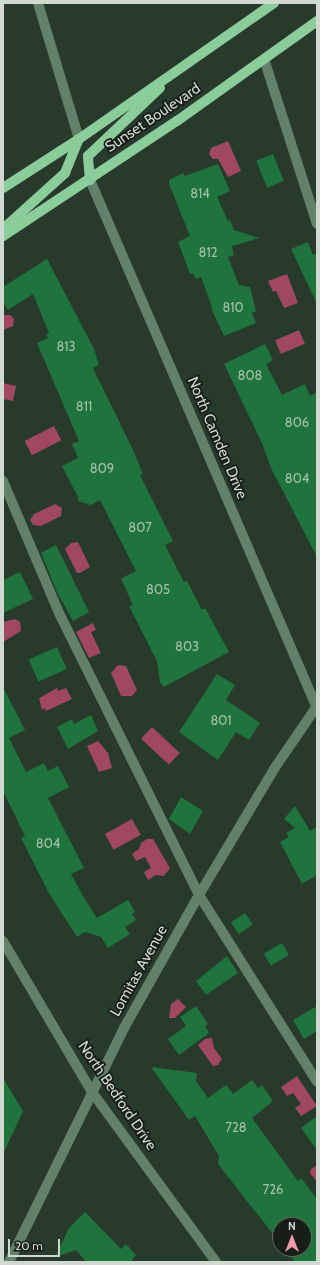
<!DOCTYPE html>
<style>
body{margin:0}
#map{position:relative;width:320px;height:1265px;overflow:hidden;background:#283a2c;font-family:Cabin,sans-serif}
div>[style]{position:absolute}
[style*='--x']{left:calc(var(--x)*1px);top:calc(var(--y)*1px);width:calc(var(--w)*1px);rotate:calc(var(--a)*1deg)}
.water>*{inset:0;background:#9f485f;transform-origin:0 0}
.building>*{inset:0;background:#1f733c;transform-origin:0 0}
.minor>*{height:10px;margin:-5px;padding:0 5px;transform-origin:5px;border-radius:5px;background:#628168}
.major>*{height:10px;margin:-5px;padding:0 5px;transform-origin:5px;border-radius:5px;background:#8acd9a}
span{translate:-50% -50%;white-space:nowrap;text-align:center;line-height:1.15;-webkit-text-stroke:3.5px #171e18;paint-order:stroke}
.number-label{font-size:13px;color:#a3c0ab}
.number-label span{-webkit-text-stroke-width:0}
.street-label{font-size:15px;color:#cfd9d0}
.frame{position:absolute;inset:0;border:4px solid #cfd9d0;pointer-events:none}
.north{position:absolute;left:272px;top:1217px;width:40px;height:40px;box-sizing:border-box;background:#171e18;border:1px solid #616962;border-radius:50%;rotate:0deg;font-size:11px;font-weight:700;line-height:16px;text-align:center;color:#cfd9d0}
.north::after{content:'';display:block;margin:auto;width:14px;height:18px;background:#f29aae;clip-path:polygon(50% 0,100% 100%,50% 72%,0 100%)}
.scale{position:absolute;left:8px;top:1239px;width:52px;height:18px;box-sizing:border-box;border:2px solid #cfd9d0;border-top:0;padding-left:5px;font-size:12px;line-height:14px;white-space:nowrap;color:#cfd9d0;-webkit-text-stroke:3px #171e18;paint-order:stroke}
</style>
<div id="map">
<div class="water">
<div style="clip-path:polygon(228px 141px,241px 171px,228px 177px,218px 159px,213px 159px,209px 154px,211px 148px)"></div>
<div style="clip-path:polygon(287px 274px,298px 303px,284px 308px,276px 291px,273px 292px,268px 281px)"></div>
<div style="clip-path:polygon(3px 315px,10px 315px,14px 319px,13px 326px,3px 330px)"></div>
<div style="left:299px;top:330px;width:15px;height:26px;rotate:67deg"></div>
<div style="clip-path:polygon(3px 383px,16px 386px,13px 401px,3px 399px)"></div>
<div style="left:54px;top:426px;width:16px;height:33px;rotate:63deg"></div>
<div style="clip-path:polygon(55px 504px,62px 508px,61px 516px,41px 526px,33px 525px,30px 520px,34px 514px)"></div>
<div style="clip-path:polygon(78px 542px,90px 567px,80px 573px,77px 573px,65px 549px,71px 543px)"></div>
<div style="clip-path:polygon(15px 619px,20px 622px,21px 631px,3px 642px,3px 622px)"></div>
<div style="clip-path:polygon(93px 623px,96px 630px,91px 632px,101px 653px,89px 658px,76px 632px)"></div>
<div style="clip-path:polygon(118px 665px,126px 666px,137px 690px,132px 696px,121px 696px,111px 673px)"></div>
<div style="clip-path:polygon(57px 688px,58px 691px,66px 688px,72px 699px,46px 711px,45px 708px,42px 710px,39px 698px)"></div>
<div style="left:152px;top:727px;width:38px;height:16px;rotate:43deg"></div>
<div style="clip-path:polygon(98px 741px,108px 753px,112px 768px,99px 772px,87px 746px)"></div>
<div style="left:132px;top:819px;width:18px;height:31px;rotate:61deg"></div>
<div style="clip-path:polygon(147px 839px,153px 839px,170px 868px,164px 876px,156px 875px,148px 880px,144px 872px,151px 868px,145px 857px,136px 861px,132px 854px,139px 849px,141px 843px)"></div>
<div style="clip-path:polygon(178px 999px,186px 1007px,175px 1018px,169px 1018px,171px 1004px)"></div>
<div style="clip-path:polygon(212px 1038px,214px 1048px,222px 1059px,218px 1065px,213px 1066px,198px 1045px,205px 1039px)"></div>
<div style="clip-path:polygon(297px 1076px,317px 1106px,301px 1116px,295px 1108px,301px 1104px,293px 1093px,287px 1096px,281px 1087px)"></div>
<div style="clip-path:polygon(317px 1165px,317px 1182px,310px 1173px,311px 1169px)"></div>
</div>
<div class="building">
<div style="left:273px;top:154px;width:29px;height:18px;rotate:68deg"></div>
<div style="clip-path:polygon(218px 164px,230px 191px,217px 197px,228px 221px,230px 220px,234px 230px,259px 238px,232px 246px,234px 255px,228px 257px,239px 285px,250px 287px,256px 311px,252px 313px,256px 323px,224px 336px,211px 308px,212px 307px,201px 277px,196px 279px,193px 273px,190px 274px,178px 242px,190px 236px,169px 184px,169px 180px,183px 173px,185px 176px)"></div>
<div style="clip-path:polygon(308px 242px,313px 255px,317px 253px,317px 304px,291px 249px)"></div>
<div style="clip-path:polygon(47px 259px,94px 349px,99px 365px,93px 368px,133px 450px,143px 474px,140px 475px,173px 541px,165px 545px,184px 582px,187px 581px,202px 610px,205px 608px,229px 652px,164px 687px,160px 682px,157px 661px,129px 606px,133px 605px,122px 581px,122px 578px,136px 571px,100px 500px,91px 505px,78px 501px,78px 497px,62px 466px,78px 458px,72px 444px,79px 441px,37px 343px,48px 338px,46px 335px,49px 333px,33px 294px,8px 310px,3px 302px,3px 287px)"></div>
<div style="clip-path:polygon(265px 344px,273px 360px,266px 364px,282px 395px,305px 384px,310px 396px,317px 392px,317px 557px,272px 470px,262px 443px,224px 364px)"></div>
<div style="clip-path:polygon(56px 545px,89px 612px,73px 621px,57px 592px,41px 553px)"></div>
<div style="clip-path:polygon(20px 572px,33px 599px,3px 613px,3px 580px)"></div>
<div style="left:57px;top:647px;width:24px;height:31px;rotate:66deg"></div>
<div style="clip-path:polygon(217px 674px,235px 685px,226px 700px,260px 723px,249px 740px,236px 732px,218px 760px,179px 732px)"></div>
<div style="clip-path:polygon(3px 687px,25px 730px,9px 738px,26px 772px,44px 763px,48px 771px,58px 766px,69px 787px,48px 798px,84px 868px,71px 874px,83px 896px,97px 918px,128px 900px,135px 912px,132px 914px,136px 920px,125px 927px,130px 934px,108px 948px,101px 937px,85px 932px,77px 937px,50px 895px,21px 838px,25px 836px,3px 791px)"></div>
<div style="clip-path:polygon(91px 715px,98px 731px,68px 749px,57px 727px,72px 719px,74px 724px)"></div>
<div style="clip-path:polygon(181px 797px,203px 811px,190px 834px,169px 819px)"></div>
<div style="clip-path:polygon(295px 806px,310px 831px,317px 827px,317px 875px,302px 884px,280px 842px,289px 837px,286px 833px,295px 828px,284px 819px)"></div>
<div style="left:245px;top:913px;width:14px;height:17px;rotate:56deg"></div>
<div style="left:282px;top:943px;width:14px;height:21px;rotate:60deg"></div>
<div style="clip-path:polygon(227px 956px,238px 973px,206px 995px,196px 981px)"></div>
<div style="clip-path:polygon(196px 1006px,208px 1024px,205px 1026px,209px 1033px,179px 1055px,168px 1039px,186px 1026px,180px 1017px)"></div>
<div style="clip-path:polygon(317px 1006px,317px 1031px,304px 1039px,293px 1020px)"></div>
<div style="clip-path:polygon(151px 1067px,197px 1073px,196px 1081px,208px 1098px,226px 1085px,233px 1094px,252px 1080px,258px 1088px,262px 1085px,273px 1101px,252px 1118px,298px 1181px,301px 1178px,317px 1199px,317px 1262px,295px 1262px,285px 1249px,304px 1249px,304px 1225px,280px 1225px,280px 1243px,218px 1164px,219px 1156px,195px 1116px,189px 1120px)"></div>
<div style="clip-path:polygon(3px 1078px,23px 1111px,3px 1154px)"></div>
<div style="clip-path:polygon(317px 1116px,317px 1150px,301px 1128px)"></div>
<div style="clip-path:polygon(85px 1212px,121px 1249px,126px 1244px,136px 1255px,132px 1260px,134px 1262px,86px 1262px,76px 1250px,55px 1257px,69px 1228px)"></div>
</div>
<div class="minor">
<div style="--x:38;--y:3;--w:142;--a:73.2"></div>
<div style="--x:264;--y:59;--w:173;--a:72.2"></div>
<div style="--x:90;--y:180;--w:575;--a:66.74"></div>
<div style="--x:3;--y:481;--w:143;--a:67"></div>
<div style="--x:59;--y:613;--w:315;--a:63.6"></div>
<div style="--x:199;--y:895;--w:221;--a:57.7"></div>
<div style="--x:3;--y:941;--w:175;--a:59.5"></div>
<div style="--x:92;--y:1092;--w:210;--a:53.9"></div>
<div style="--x:9;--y:1262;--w:261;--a:-63.8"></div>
<div style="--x:124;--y:1028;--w:153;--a:-60.6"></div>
<div style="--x:199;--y:895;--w:147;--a:-59.2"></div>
<div style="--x:274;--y:769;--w:76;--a:-55.7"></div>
</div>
<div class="major">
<div style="--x:90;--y:180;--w:24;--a:-95"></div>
<div style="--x:88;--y:156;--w:99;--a:-43.4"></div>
<div style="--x:3;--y:188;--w:90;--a:-32.8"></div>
<div style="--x:79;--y:139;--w:238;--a:-34.9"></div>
<div style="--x:3;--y:229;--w:84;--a:-42.1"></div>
<div style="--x:65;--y:173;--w:37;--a:-68"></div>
<div style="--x:3;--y:236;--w:209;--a:-33.5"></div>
<div style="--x:177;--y:121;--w:172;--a:-35.5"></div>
</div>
<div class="number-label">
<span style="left:200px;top:193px">814</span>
<span style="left:208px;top:252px">812</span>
<span style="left:233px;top:307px">810</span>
<span style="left:66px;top:346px">813</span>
<span style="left:250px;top:375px">808</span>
<span style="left:84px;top:406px">811</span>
<span style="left:297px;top:422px">806</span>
<span style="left:102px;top:468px">809</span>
<span style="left:297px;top:478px">804</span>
<span style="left:140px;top:527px">807</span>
<span style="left:158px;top:589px">805</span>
<span style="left:187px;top:646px">803</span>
<span style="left:221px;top:720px">801</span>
<span style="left:48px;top:843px">804</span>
<span style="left:236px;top:1127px">728</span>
<span style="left:273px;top:1189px">726</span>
</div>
<div class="street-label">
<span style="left:153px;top:118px;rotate:-34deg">Sunset Boulevard</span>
<span style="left:217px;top:438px;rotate:67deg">North Camden Drive</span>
<span style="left:139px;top:971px;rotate:-61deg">Lomitas Avenue</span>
<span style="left:117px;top:1096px;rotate:56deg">North Bedford Drive</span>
</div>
<div class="frame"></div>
<div class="north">N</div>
<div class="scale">20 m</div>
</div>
